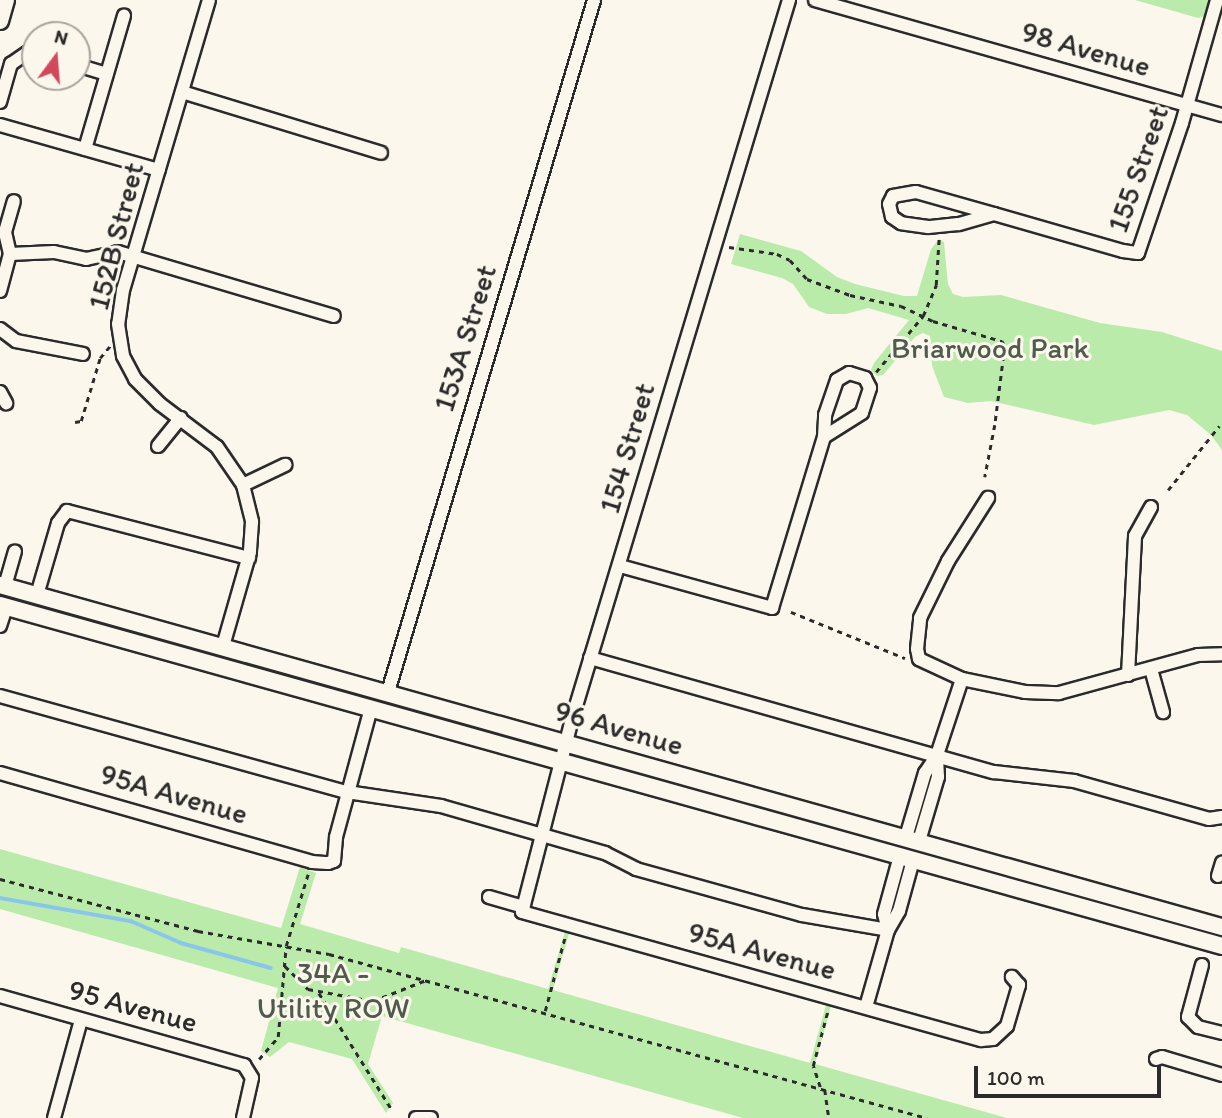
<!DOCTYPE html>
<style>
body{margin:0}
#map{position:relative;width:1222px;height:1118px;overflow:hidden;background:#fbf7ec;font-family:Itim,sans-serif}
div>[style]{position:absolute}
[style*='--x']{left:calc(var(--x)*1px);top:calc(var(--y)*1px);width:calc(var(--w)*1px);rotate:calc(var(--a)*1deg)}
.green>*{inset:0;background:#bbebab}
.stream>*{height:3.5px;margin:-1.75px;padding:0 1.75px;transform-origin:1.75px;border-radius:1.75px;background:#8ac6ea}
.path>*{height:2.5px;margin-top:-1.25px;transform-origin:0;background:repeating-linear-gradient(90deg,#2b2b2b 0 5px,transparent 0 10px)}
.roads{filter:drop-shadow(2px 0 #2b2b2b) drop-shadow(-2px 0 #2b2b2b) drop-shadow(0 2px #2b2b2b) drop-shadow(0 -2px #2b2b2b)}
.minor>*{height:12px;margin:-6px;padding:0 6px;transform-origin:6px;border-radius:6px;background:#fbf7ec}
.major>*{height:16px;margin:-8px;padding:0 8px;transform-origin:8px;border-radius:8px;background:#fbf7ec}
span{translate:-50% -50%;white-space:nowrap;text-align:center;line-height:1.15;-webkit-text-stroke:6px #fbf7ec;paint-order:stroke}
.street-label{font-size:30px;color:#2b2b2b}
.park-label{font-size:30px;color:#4f5b4b}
.north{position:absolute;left:21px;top:21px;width:70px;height:70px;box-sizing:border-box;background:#fbf7ec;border:2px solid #a8a59f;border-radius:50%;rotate:16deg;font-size:19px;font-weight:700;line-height:28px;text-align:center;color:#2b2b2b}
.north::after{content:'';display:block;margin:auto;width:24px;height:32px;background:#d1495b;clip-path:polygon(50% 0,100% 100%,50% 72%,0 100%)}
.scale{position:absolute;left:974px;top:1066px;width:187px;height:32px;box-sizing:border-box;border:4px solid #2b2b2b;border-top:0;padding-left:9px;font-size:21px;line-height:24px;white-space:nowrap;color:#2b2b2b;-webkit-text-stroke:5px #fbf7ec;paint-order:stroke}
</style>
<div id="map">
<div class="green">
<div style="clip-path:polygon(1135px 0,1211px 0,1205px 16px,1198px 18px)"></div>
<div style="clip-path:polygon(740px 234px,801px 251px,837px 277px,855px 284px,904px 296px,917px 296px,931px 249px,939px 239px,944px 242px,948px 284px,953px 294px,963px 297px,1001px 295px,1100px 323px,1162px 332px,1222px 351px,1222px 450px,1211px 435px,1187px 415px,1169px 410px,1094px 425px,991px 401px,968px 403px,944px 397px,932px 366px,930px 336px,923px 333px,915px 337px,883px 375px,877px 376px,871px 370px,874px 363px,909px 320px,868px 308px,846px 314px,827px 314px,809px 307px,793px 284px,782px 278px,731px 264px)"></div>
<div style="clip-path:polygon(0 849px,281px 928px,300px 867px,316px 873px,300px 924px,399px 953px,401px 947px,548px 989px,565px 932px,569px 933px,553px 990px,810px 1063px,826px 1005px,831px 1006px,815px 1064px,1007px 1118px,743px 1118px,382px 1016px,368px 1064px,393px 1103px,386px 1113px,352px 1059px,289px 1042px,270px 1057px,261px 1051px,278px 988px,0 909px)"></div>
</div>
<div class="stream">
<div style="--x:0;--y:898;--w:133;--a:10"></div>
<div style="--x:131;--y:921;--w:55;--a:23.7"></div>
<div style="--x:181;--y:943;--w:93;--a:15.5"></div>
</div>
<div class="path">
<div style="--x:729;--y:247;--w:49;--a:8.3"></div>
<div style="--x:777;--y:254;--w:14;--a:25"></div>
<div style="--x:790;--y:260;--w:25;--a:48"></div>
<div style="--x:807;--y:279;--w:46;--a:20.4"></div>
<div style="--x:850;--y:295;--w:52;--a:12.2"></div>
<div style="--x:901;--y:306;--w:35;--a:25"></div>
<div style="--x:933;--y:321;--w:72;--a:16.2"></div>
<div style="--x:1002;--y:341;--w:6;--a:59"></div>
<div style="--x:1005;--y:346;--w:80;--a:97.2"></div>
<div style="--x:995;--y:425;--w:53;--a:100.9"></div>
<div style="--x:876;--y:372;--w:73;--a:-50"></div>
<div style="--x:923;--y:316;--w:34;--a:-67"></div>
<div style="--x:936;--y:285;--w:48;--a:-86.4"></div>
<div style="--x:75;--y:422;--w:6;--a:-9"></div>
<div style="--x:81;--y:421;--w:66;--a:-73.2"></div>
<div style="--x:100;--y:358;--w:16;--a:-50"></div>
<div style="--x:1168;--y:490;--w:82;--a:-51.4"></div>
<div style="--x:791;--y:612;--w:123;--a:22"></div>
<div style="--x:0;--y:879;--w:205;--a:14.7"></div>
<div style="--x:198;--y:931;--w:133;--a:10"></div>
<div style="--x:329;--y:954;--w:620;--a:15.34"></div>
<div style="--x:285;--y:966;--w:33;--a:45"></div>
<div style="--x:308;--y:989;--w:66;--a:10.5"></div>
<div style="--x:373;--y:1001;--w:57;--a:-21.6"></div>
<div style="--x:319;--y:993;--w:138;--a:58"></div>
<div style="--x:545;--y:1011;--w:77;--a:-74.9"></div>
<div style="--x:259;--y:1059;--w:29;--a:-49"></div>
<div style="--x:278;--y:1037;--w:91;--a:-85"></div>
<div style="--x:286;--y:946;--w:75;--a:-73"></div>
<div style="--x:820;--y:1087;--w:22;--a:-108"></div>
<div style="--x:813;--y:1066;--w:58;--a:-75"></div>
<div style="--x:825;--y:1090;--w:28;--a:82"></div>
</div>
<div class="roads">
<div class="minor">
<div style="--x:209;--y:0;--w:302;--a:106.5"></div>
<div style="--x:123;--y:290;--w:34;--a:98"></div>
<div style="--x:118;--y:324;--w:32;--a:81"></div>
<div style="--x:123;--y:356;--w:26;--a:62"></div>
<div style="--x:135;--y:379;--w:35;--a:45"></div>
<div style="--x:160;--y:404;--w:71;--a:37"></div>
<div style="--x:217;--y:447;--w:46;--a:55.6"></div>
<div style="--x:243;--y:485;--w:38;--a:76"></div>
<div style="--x:252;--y:522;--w:30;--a:94"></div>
<div style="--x:250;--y:552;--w:98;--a:106"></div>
<div style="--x:789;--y:0;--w:751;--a:106.79"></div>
<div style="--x:572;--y:719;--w:199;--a:104.5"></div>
<div style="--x:522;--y:912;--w:477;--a:15.6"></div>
<div style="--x:981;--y:1040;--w:12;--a:-5"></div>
<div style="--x:993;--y:1039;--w:19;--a:-43"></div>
<div style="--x:1007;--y:1026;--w:43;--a:-73.7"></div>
<div style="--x:1019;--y:985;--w:11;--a:-131"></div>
<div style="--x:815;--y:0;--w:423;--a:15.8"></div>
<div style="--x:77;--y:65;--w:31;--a:17"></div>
<div style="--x:182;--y:92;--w:208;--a:17"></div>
<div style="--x:0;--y:102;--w:40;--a:-74"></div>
<div style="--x:11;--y:64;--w:19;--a:-35"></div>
<div style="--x:27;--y:53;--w:8;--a:7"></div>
<div style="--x:0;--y:125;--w:165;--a:15.8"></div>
<div style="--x:85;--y:149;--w:139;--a:-73.7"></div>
<div style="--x:994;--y:214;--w:37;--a:164"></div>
<div style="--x:958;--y:224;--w:30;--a:174"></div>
<div style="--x:928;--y:227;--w:27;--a:-172"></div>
<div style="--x:901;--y:223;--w:11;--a:-146"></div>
<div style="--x:892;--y:217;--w:13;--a:-103"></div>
<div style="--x:889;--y:204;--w:9;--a:-63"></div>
<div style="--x:893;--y:196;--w:23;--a:-10"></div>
<div style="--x:916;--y:192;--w:81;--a:15.8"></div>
<div style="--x:994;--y:214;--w:134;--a:16"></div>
<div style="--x:1123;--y:251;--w:15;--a:8"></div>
<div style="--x:1138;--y:253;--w:137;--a:-71.3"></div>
<div style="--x:1182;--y:123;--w:128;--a:-74.1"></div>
<div style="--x:10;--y:254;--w:44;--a:-2.6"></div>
<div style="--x:54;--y:252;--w:33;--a:12"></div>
<div style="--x:86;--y:259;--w:33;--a:-12"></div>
<div style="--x:118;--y:252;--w:225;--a:16.5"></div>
<div style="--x:0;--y:291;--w:38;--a:-75"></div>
<div style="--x:10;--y:254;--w:23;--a:-103"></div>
<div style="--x:5;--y:232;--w:32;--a:-74"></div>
<div style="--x:0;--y:329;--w:20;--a:37"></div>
<div style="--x:16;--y:341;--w:68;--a:11"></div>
<div style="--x:0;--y:392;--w:13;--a:61"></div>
<div style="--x:158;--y:446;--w:36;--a:-51"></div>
<div style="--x:243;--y:485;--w:47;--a:-25.5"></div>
<div style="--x:620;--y:566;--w:158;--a:15.4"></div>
<div style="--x:772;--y:608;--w:179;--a:-73.1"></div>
<div style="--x:824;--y:437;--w:22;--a:-87"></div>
<div style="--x:825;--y:415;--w:37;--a:-71"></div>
<div style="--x:837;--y:380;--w:14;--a:-30"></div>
<div style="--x:849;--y:373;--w:17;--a:17"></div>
<div style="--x:865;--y:378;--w:11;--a:63"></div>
<div style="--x:870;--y:388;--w:26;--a:108"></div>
<div style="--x:862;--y:413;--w:45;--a:147.7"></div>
<div style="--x:5;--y:586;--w:36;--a:-74"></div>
<div style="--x:37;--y:595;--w:75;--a:-73.7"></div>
<div style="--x:58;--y:523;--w:15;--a:-53"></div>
<div style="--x:67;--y:511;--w:188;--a:14.5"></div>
<div style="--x:0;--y:626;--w:20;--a:-72"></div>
<div style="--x:590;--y:658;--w:420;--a:15.8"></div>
<div style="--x:994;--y:772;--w:81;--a:6.4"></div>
<div style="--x:1074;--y:781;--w:140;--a:15.7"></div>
<div style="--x:1209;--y:819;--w:13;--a:-9"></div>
<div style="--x:1151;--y:669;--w:45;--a:74.4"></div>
<div style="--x:1128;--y:675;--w:139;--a:-87.1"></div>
<div style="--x:1135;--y:536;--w:33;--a:-61"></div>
<div style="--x:962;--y:679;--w:64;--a:11.7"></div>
<div style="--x:1025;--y:692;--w:34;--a:2"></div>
<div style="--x:1059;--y:693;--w:144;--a:-15.3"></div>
<div style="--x:1198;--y:655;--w:24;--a:-2"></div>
<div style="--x:388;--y:692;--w:722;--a:-73.42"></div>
<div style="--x:0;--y:696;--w:360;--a:15.5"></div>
<div style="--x:347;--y:792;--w:95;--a:8.5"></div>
<div style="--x:441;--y:806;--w:171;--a:16"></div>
<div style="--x:605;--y:853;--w:35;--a:27"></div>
<div style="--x:636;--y:869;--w:172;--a:15.5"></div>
<div style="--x:802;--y:915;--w:87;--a:9.9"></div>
<div style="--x:0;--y:773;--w:324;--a:15.9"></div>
<div style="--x:312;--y:862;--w:16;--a:4"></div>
<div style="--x:328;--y:863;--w:6;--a:-18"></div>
<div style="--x:334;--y:861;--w:24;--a:-85"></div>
<div style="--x:336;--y:837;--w:134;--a:-74.8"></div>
<div style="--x:906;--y:837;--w:67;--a:-73.5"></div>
<div style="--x:925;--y:773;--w:22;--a:-56"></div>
<div style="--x:937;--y:755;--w:80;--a:-71.8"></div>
<div style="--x:962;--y:679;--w:47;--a:-155.1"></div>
<div style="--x:919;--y:659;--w:10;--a:-101"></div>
<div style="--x:917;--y:649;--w:31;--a:-84"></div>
<div style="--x:920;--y:618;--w:64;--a:-63.8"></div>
<div style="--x:948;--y:561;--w:75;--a:-57.6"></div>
<div style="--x:919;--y:841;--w:67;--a:-73.5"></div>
<div style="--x:938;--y:777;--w:21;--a:-93"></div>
<div style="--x:1218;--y:876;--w:14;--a:-73"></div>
<div style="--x:489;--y:897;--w:36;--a:16"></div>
<div style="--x:888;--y:930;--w:16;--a:-104"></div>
<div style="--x:884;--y:914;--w:60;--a:-74.6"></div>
<div style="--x:1202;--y:965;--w:54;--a:105.1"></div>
<div style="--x:1188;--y:1017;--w:14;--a:45"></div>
<div style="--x:1198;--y:1027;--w:25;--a:14"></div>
<div style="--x:0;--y:996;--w:254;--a:15.8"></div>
<div style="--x:244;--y:1065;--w:15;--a:58"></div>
<div style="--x:252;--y:1078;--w:41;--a:102.7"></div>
<div style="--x:866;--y:1007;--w:80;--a:-74.1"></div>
<div style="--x:888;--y:930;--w:22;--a:-60"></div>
<div style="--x:899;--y:911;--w:53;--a:-74.6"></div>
<div style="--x:1156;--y:1059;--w:6;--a:-18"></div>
<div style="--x:1162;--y:1057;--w:63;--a:16.7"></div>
<div style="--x:54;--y:1118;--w:102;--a:-74.6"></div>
<div style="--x:416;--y:1118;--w:15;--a:0"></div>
</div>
<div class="major">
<div style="--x:0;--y:21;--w:22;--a:-74"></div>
<div style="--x:0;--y:585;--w:1269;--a:15.64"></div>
<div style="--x:0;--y:605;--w:1269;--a:15.59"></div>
</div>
</div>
<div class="street-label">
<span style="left:1086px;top:49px;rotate:16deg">98 Avenue</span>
<span style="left:1138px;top:169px;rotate:-71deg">155 Street</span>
<span style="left:116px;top:236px;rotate:-76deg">152B Street</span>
<span style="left:465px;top:338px;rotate:-73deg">153A Street</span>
<span style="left:627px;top:448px;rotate:-74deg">154 Street</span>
<span style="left:619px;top:728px;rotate:16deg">96 Avenue</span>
<span style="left:174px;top:794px;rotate:16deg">95A Avenue</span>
<span style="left:762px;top:951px;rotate:15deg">95A Avenue</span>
<span style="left:133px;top:1006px;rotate:15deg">95 Avenue</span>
</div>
<div class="park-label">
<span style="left:990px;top:348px">Briarwood Park</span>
<span style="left:333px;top:990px">34A -<br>Utility ROW</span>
</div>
<div class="north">N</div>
<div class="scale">100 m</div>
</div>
